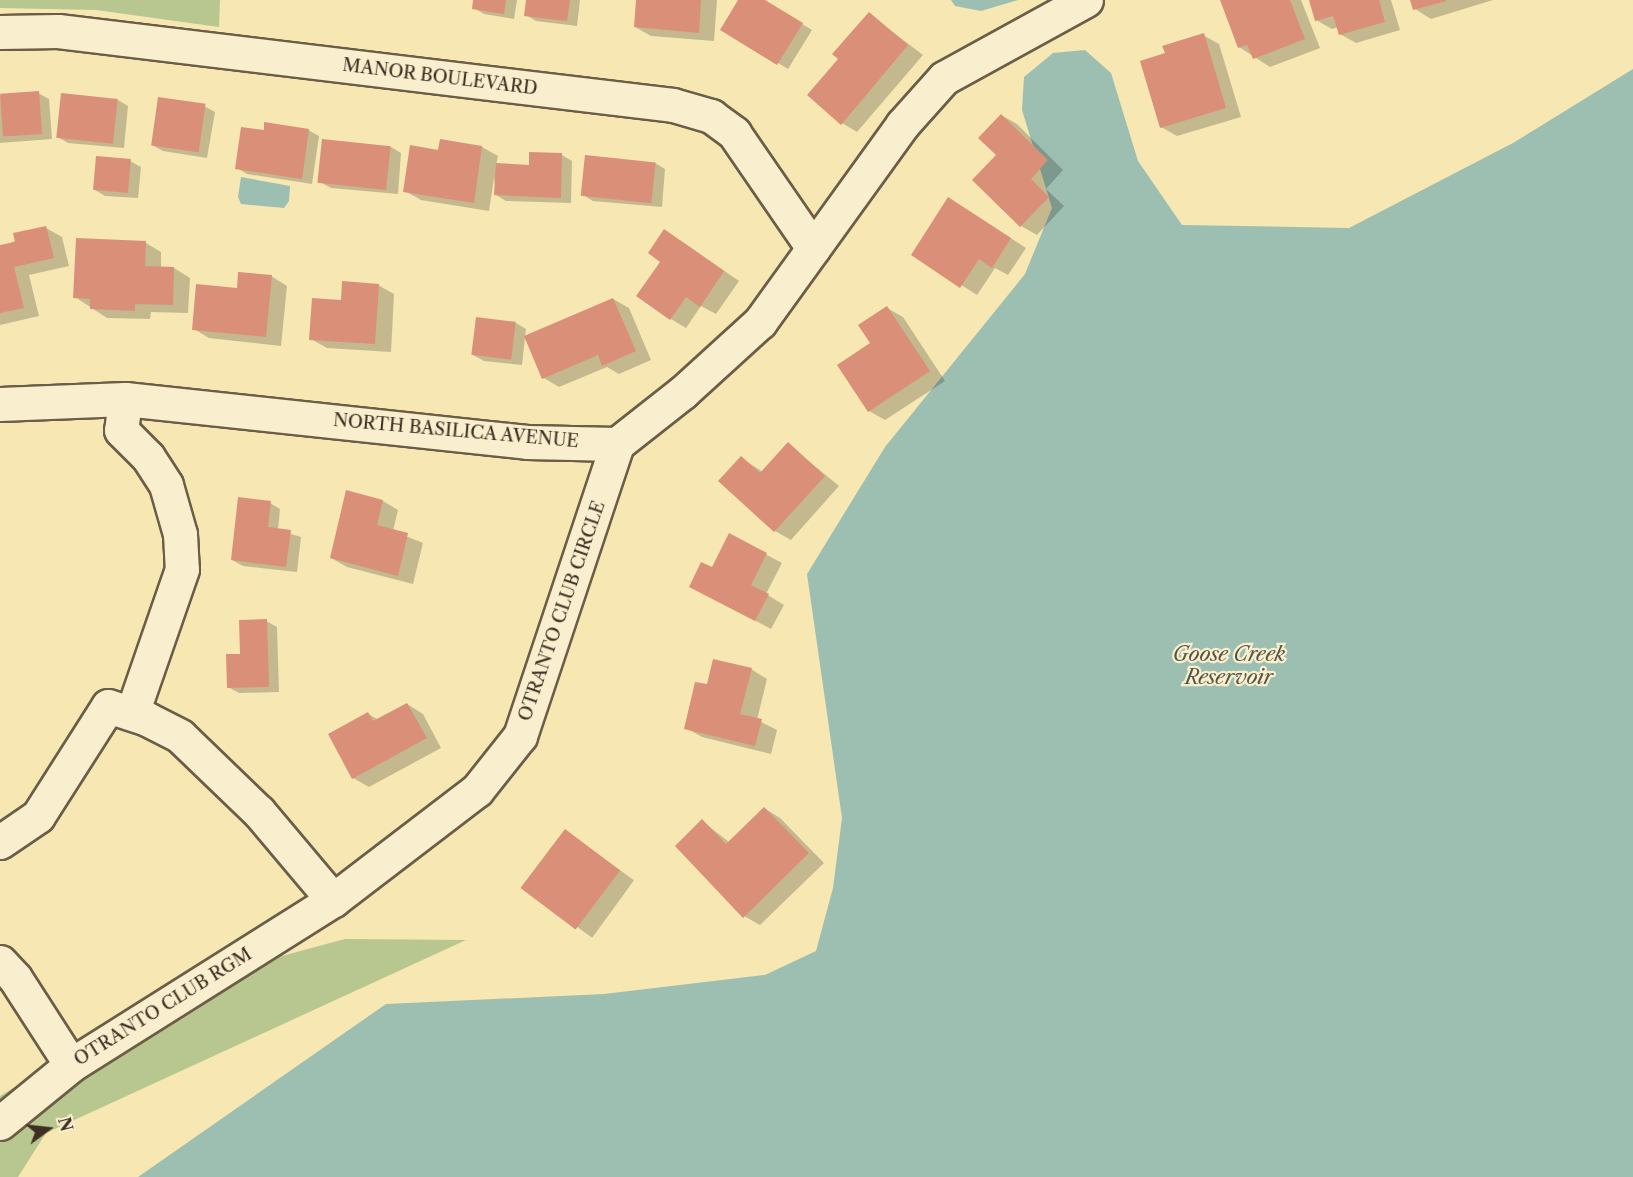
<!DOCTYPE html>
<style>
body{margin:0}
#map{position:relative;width:1633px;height:1177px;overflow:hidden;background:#f6e7b3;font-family:"Libre Caslon Text",serif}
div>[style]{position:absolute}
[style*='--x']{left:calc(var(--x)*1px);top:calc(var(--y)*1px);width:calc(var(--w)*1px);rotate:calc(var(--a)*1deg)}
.green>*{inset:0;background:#b8c690}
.water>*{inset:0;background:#9dbfb1}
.shadow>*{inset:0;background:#0003;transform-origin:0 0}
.building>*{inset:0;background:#da8f78;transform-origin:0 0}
.roads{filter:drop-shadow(2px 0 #6b5d47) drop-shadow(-2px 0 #6b5d47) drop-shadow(0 2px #6b5d47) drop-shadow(0 -2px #6b5d47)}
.minor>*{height:33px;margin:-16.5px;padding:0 16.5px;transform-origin:16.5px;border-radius:16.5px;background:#f9efce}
span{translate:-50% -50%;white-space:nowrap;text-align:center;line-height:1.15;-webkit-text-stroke:4.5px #f9efce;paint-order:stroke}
.street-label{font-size:18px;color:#3d2f23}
.water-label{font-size:20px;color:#555346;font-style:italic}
.north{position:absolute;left:18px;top:1099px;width:60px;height:60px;-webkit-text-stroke:4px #f9efce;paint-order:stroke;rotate:75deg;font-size:16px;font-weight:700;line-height:24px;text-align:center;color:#3d2f23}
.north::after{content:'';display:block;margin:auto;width:21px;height:27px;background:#3d2f23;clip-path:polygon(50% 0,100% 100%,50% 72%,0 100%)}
</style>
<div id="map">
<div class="green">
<div style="clip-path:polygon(0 0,220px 0,219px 27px,96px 10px,0 8px)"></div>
<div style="clip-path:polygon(345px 939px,466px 940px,46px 1133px,18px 1177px,0 1177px,0 1096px,193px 980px)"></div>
</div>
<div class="water">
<div style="clip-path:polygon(951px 0,1018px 0,981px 11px,955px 6px)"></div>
<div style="clip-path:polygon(1085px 50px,1111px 73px,1138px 161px,1182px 225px,1349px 228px,1513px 143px,1633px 69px,1633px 1177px,138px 1177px,386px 1004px,604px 994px,765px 975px,816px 951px,833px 888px,842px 818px,807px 574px,885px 447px,1025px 274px,1052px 208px,1022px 110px,1024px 77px,1053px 53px)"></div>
<div style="clip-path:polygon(241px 177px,290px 186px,289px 201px,284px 208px,241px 204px,238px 197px)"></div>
</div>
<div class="shadow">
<div style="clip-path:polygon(475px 0,517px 0,514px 19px,484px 14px,474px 8px)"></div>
<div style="clip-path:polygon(528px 0,580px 0,577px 26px,536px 21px,526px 15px)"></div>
<div style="clip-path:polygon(637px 0,717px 0,714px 41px,651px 36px,635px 27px)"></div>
<div style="clip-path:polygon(740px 0,763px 0,812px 30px,788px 69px,722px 29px)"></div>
<div style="clip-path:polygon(1222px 0,1301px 0,1320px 48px,1270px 67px,1239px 47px)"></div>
<div style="clip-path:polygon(1310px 0,1391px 0,1400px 30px,1356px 43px,1340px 34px,1338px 27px,1332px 29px,1316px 20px)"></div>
<div style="clip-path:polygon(1412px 0,1493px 0,1431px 19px,1415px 9px)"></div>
<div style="clip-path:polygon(869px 14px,923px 55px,857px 132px,842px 123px,840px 59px)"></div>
<div style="clip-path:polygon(1203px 35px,1219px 44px,1241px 117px,1177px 136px,1161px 127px,1167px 54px)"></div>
<div style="clip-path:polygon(38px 93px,49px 99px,52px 139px,0 143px,0 96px)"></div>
<div style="clip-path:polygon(118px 100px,128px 106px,124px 148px,68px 143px,58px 137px)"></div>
<div style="clip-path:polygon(204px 106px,215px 112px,207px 158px,163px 151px,152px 145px)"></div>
<div style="clip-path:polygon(1001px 115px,1017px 124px,1063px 170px,1046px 189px,1064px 206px,1037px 235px,1021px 226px,998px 155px)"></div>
<div style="clip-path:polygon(308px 130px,319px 136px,312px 184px,247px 174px,237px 168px,265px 132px)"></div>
<div style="clip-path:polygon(324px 141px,391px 147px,401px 153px,398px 194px,331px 188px,320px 182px)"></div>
<div style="clip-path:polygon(441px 141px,482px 147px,498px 156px,496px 165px,530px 166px,562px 155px,572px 161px,571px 203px,506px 201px,496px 195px,494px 178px,489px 211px,421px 200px,405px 191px,439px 151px)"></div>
<div style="clip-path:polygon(130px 161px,141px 167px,138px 198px,105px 196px,95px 190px)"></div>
<div style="clip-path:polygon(655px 163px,665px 169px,662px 207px,593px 201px,583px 195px)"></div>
<div style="clip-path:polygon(964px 208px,1026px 248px,1008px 275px,995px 268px,977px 295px,913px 254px)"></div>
<div style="clip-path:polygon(46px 228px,62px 237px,69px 266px,29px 275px,39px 316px,0 325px,0 247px)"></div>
<div style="clip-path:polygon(680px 240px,739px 281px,716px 314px,701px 306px,686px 328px,671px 319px)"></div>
<div style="clip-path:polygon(146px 243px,161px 252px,161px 268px,174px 268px,190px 278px,188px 313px,151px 312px,150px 319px,107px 318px,75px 297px)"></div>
<div style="clip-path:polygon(271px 276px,287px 286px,281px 346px,209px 338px,194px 329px)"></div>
<div style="clip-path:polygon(378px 285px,394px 294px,391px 352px,327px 348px,311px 339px,342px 301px)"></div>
<div style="clip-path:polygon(613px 299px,629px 308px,651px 360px,619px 374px,607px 367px,559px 387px,544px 378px)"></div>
<div style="clip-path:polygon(887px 308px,903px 317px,945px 381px,885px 420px,869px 411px,872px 344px)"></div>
<div style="clip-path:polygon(478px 319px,516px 323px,526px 329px,522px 365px,484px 361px,473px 355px)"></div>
<div style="clip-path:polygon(788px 444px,839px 486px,791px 540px,775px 531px,720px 480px,741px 458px,763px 472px)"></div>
<div style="clip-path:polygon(383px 501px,398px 510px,393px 531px,423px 543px,413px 584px,347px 567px,331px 558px)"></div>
<div style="clip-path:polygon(270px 503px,280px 509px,278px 530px,301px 537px,297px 572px,243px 566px,232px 560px)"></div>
<div style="clip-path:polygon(730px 535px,782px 563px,766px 594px,784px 605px,771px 629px,706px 595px,712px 569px)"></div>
<div style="clip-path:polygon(266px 621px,277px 627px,279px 692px,239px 693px,228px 687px)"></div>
<div style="clip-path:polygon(751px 669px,767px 679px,757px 720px,777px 730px,771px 754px,702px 737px,686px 728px,708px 686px)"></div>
<div style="clip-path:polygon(407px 704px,423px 714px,441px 748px,369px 787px,353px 778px,368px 714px,379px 720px)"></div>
<div style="clip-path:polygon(764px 808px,780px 818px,824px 863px,760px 925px,744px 916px,702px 821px,729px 842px)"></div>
<div style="left:566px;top:831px;width:84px;height:71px;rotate:36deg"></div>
</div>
<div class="building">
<div style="clip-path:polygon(473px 0,506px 0,504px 14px,472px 9px)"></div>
<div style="clip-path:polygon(526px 0,570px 0,567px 21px,524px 16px)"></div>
<div style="clip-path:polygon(636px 0,701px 0,699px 33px,634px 27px)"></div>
<div style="clip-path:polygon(738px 0,765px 0,803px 23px,777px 65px,720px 30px)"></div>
<div style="clip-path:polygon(1220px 0,1290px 0,1305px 39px,1253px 59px,1247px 45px,1238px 48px)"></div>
<div style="clip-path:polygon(1309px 0,1379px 0,1385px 22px,1339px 35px,1333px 16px,1315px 21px)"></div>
<div style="clip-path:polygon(1410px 0,1446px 0,1446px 1px,1413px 10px)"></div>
<div style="clip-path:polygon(869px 12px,908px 45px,841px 125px,807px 95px,838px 59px,832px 54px)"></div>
<div style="clip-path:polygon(1204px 33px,1226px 108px,1160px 128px,1140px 61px,1165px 53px,1162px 46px)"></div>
<div style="left:39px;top:91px;width:43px;height:39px;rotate:86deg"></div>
<div style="left:61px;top:93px;width:57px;height:45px;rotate:6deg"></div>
<div style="left:158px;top:97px;width:48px;height:49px;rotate:8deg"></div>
<div style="clip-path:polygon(1001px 114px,1048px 160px,1031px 179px,1049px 197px,1020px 227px,972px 180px,996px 155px,978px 138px)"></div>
<div style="clip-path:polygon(264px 122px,309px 129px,302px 179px,235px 169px,241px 127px,264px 130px)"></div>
<div style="left:322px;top:139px;width:69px;height:44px;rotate:6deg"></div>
<div style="clip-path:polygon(440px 139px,482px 146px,474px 203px,403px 192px,410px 145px,438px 150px)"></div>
<div style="clip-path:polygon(529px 152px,562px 153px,561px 198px,494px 195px,496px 163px,529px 165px)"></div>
<div style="left:585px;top:155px;width:71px;height:41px;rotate:6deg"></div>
<div style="left:96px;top:156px;width:35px;height:34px;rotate:5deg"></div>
<div style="clip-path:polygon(948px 197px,1011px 238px,992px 268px,979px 259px,960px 288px,911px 255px)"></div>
<div style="clip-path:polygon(46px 226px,54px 258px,14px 267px,24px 308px,0 313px,0 245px,15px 242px,13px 233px)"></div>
<div style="clip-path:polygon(664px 229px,724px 271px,700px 307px,686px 297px,670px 320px,636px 296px,660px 262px,648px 253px)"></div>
<div style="clip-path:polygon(76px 238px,146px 241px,145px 266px,174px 267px,173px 305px,135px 304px,135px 311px,90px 309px,90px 299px,73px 298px)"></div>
<div style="clip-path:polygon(238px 272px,272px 275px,266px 337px,192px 330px,196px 284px,237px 288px)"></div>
<div style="clip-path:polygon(342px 281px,379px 284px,375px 344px,309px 340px,312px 298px,341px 300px)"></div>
<div style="clip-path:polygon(613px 298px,636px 351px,602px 366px,598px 355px,542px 379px,524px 336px)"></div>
<div style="clip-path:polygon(887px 306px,930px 371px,868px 412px,837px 365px,870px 343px,858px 325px)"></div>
<div style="left:476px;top:317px;width:40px;height:38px;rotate:7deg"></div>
<div style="clip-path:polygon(788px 442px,825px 476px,774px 532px,718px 481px,741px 456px,760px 473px)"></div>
<div style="clip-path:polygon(346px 490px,383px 500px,377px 525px,408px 533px,398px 576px,330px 558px)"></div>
<div style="clip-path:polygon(238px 497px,271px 501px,268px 527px,291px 530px,286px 567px,231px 560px)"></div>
<div style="clip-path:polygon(729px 533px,767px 553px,751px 585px,769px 594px,755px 621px,689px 587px,701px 562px,712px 567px)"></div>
<div style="clip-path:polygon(267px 619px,269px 687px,227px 688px,226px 654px,240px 654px,239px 620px)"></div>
<div style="clip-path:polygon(713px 659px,752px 668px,740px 714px,762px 719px,755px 746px,684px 729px,695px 682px,707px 684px)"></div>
<div style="clip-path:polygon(407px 703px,427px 738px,352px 779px,328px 734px,368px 712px,373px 721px)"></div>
<div style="clip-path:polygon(764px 807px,809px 853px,743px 918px,675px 846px,702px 819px,726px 844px)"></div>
<div style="left:565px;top:829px;width:69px;height:74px;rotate:37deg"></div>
</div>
<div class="roads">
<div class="minor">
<div style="--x:0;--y:32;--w:58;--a:-1"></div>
<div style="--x:58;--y:31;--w:619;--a:6.86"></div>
<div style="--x:673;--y:105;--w:40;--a:16"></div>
<div style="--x:711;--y:116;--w:29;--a:36"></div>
<div style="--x:734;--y:133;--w:140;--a:55.5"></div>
<div style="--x:125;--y:399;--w:31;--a:97"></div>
<div style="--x:121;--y:430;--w:38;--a:45"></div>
<div style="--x:148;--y:457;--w:33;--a:57"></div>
<div style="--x:166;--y:485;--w:51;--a:74.1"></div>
<div style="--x:180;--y:534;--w:35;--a:87"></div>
<div style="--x:182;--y:569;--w:152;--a:109.1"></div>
<div style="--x:0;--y:404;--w:125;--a:-2.3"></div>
<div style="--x:125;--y:399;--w:404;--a:6.1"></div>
<div style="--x:527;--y:442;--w:90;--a:1.3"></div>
<div style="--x:617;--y:444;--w:84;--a:-38.2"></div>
<div style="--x:683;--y:392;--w:104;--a:-42.3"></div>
<div style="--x:760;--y:322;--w:243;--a:-54.2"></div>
<div style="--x:902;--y:125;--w:63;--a:-48.2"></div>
<div style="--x:944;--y:78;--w:162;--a:-28.8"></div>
<div style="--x:0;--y:842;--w:46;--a:-34.4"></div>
<div style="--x:38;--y:816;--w:130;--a:-57.5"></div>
<div style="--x:108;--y:706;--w:41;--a:18.4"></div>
<div style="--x:147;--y:719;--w:37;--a:27"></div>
<div style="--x:180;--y:736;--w:110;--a:43.9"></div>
<div style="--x:259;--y:812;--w:115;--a:49.9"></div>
<div style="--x:0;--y:962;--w:22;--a:47"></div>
<div style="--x:15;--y:978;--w:103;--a:57.2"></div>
<div style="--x:0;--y:1123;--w:92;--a:-39.2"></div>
<div style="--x:71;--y:1065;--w:310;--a:-32.2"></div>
<div style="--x:333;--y:900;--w:181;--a:-37.4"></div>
<div style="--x:477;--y:790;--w:69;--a:-51.5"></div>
<div style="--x:520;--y:736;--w:308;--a:-71.6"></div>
</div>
</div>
<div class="street-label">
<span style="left:440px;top:77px;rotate:7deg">MANOR BOULEVARD</span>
<span style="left:456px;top:431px;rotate:5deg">NORTH BASILICA AVENUE</span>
<span style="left:562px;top:611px;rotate:-71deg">OTRANTO CLUB CIRCLE</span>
<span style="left:163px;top:1007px;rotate:-32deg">OTRANTO CLUB RGM</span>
</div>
<div class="water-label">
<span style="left:1229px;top:666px">Goose Creek<br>Reservoir</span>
</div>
<div class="north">N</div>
</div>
